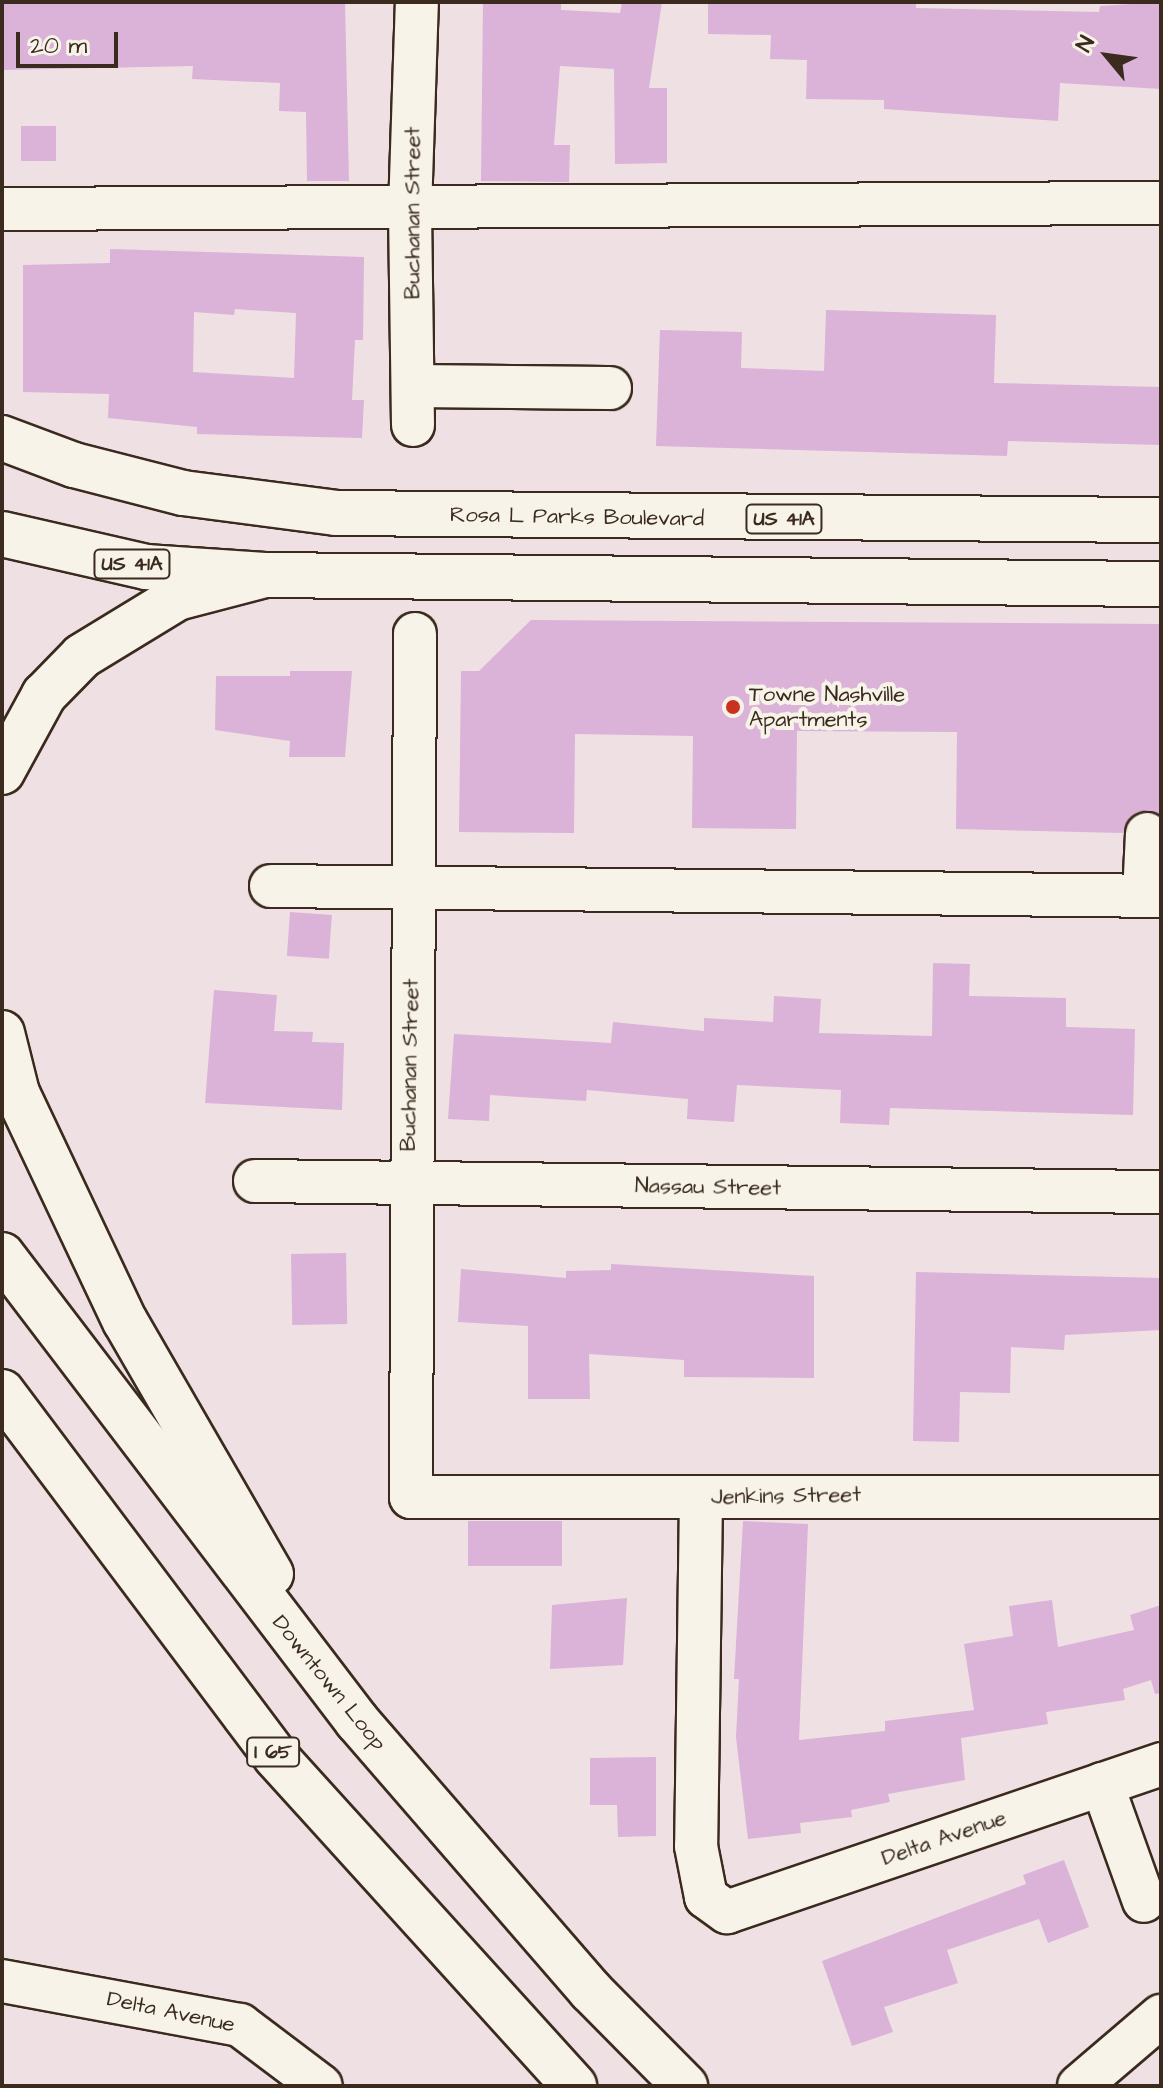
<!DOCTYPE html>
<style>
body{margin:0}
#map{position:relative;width:1163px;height:2088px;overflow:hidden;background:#efe0e3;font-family:"Architects Daughter",sans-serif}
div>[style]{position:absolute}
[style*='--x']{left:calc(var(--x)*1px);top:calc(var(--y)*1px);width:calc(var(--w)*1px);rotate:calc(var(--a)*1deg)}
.building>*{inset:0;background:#dbb2d8;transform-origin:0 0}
.roads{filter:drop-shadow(2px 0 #3b2a1e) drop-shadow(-2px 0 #3b2a1e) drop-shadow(0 2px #3b2a1e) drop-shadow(0 -2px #3b2a1e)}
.minor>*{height:42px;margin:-21px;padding:0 21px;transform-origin:21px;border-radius:21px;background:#f7f3e8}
.major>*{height:44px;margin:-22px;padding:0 22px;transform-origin:22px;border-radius:22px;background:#f7f3e8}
.highway>*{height:44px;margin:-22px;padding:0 22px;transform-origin:22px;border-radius:22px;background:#f7f3e8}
.dots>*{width:22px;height:22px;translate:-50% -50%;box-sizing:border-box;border:4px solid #f7f3e8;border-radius:50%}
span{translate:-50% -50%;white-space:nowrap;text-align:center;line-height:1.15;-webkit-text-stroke:8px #f7f3e8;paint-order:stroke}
.shield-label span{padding:2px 6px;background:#f7f3e8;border:2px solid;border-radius:6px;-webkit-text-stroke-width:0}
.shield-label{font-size:20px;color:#3b2a1e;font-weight:700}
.street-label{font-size:22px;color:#3b2a1e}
.poi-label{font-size:22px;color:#3b2a1e}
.left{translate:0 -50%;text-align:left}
.frame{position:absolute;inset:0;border:4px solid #3b2a1e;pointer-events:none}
.north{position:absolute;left:1067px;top:16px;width:80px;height:80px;-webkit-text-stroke:6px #f7f3e8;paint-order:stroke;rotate:299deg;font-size:22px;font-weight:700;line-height:32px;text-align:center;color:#3b2a1e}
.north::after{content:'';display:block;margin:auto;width:28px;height:36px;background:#3b2a1e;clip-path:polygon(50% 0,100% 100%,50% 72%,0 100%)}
.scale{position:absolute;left:16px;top:32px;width:102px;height:36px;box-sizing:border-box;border:4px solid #3b2a1e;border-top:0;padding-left:10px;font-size:24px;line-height:28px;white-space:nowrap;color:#3b2a1e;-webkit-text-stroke:6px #f7f3e8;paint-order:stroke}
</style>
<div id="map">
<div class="building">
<div style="clip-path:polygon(2px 2px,345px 2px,349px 181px,307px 181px,306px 112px,279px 111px,280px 83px,192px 79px,193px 66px,2px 70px)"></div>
<div style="clip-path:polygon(483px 2px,561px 2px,561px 10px,620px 13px,622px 2px,662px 2px,649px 88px,667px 88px,667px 163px,615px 164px,614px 69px,560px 66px,554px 145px,570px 145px,569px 182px,481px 181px)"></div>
<div style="clip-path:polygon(708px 2px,916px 2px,916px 8px,1099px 12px,1100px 6px,1161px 2px,1161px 89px,1060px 83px,1058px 121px,884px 109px,884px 100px,806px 99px,807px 60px,770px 59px,771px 35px,708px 34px)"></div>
<div style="left:21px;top:126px;width:35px;height:35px"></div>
<div style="clip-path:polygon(evenodd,110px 249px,364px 257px,363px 340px,355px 340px,352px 400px,364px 400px,362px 438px,197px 434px,197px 427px,108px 418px,109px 394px,23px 392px,23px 265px,110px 263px,110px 249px,235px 309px,296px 313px,294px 378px,193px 372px,194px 312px,234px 315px,235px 309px)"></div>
<div style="clip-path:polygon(826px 310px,996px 315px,994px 383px,1161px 387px,1161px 445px,1008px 441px,1007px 456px,656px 446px,660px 330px,742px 332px,741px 368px,824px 371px)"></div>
<div style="clip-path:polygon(531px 620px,1161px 624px,1161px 815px,1137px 812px,1123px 833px,956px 829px,957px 732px,797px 731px,796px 829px,692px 828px,693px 736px,575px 734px,574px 833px,459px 832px,461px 671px,479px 671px)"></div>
<div style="clip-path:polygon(290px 671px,352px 671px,345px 757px,289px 757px,290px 741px,215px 730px,216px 676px,290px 676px)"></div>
<div style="left:290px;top:912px;width:42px;height:44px;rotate:4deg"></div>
<div style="clip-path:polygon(933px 963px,970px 964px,969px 996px,1066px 998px,1066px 1027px,1135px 1029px,1133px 1115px,890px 1108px,889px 1125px,840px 1123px,841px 1090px,737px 1085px,734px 1122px,687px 1119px,688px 1099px,587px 1090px,586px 1101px,490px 1095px,489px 1121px,448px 1119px,454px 1034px,611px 1043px,613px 1022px,704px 1031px,704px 1018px,773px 1022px,774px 996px,821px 999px,819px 1033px,932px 1036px)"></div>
<div style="clip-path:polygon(214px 990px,277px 995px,274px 1031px,313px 1032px,312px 1042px,344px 1043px,342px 1110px,205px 1103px)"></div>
<div style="left:346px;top:1253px;width:71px;height:55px;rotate:89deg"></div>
<div style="clip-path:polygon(611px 1264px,814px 1276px,814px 1378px,684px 1377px,684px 1360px,589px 1354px,590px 1399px,528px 1399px,528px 1326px,458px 1322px,461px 1269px,566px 1278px,566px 1271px,611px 1270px)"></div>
<div style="clip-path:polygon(916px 1272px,1161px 1278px,1161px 1330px,1065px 1335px,1064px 1350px,1011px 1347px,1010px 1393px,960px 1392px,959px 1442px,913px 1441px)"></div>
<div style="left:468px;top:1521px;width:94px;height:45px"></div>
<div style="clip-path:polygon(743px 1521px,808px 1524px,799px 1740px,885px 1731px,885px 1721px,974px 1710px,964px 1644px,1013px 1636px,1009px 1606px,1052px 1600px,1058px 1647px,1134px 1630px,1130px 1615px,1161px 1605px,1161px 1693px,1155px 1694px,1151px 1680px,1123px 1689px,1125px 1700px,1046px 1712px,1048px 1724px,961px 1738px,965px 1780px,888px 1794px,890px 1802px,851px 1810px,852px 1817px,800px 1823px,801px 1833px,748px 1839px,736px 1737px,739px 1679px,734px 1679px)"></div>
<div style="clip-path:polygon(627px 1598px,623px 1665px,550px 1669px,552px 1605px)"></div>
<div style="clip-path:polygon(656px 1757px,656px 1836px,618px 1837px,617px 1805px,590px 1805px,590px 1758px)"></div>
<div style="clip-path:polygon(1064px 1860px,1089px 1927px,1048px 1943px,1039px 1919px,947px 1950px,958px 1983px,884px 2007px,893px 2032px,852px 2046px,822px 1961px,1026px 1884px,1023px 1875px)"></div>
</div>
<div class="roads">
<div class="minor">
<div style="--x:2;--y:209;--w:1159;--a:-0.3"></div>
<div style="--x:413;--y:386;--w:197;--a:0.6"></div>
<div style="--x:413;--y:425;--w:215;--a:-90.8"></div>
<div style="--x:410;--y:210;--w:208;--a:-88.1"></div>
<div style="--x:415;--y:634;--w:863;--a:90.27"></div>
<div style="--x:411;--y:1497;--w:750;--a:0"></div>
<div style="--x:271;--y:886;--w:890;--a:0.64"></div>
<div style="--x:1144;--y:895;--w:61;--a:-87.2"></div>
<div style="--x:255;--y:1181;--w:906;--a:0.7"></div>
<div style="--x:701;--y:1498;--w:348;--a:90.8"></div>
<div style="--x:696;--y:1846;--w:52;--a:78.9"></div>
<div style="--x:706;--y:1897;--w:26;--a:36"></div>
<div style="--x:727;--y:1912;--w:459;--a:-18.8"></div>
<div style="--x:1102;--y:1784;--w:124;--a:70.3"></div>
<div style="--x:2;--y:1981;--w:242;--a:10.5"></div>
<div style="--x:240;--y:2025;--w:101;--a:37"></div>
<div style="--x:1079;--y:2086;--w:108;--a:-40.5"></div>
</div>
<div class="major">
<div style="--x:2;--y:438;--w:77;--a:20.6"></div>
<div style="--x:74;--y:465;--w:113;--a:14.4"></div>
<div style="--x:183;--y:493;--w:154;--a:7.4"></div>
<div style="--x:336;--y:513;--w:825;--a:0.49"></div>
<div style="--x:2;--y:534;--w:148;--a:12.9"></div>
<div style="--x:146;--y:567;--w:119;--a:3.8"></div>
<div style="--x:265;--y:575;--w:896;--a:0.58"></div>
</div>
<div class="highway">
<div style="--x:2;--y:772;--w:88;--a:-61.4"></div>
<div style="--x:44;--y:695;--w:54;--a:-45.7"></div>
<div style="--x:82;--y:656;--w:111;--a:-31.4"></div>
<div style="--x:177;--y:598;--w:91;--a:-14.6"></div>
<div style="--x:2;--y:1033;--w:62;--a:76"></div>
<div style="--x:17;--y:1093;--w:252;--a:64.7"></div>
<div style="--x:125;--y:1321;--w:292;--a:60"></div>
<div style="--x:2;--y:1255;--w:586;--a:52.7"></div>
<div style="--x:357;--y:1721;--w:357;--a:49.1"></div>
<div style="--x:591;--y:1991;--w:134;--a:45.3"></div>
<div style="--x:2;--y:1392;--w:456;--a:53.1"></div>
<div style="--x:276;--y:1757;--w:444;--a:47.8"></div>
</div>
</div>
<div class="dots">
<div style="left:733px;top:707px;background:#c8321e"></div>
</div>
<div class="shield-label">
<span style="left:784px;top:519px">US 41A</span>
<span style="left:132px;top:564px">US 41A</span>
<span style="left:273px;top:1752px">I 65</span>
</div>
<div class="street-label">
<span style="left:413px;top:213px;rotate:-90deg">Buchanan Street</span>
<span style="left:577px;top:517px;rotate:1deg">Rosa L Parks Boulevard</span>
<span style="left:410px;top:1065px;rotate:-89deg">Buchanan Street</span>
<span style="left:708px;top:1187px;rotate:1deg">Nassau Street</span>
<span style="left:786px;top:1496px;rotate:-1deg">Jenkins Street</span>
<span style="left:329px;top:1683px;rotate:51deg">Downtown Loop</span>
<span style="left:944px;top:1838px;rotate:-19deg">Delta Avenue</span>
<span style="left:171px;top:2012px;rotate:12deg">Delta Avenue</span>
</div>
<div class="poi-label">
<span class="left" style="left:749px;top:707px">Towne Nashville<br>Apartments</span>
</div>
<div class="frame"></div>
<div class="north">N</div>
<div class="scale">20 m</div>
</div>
